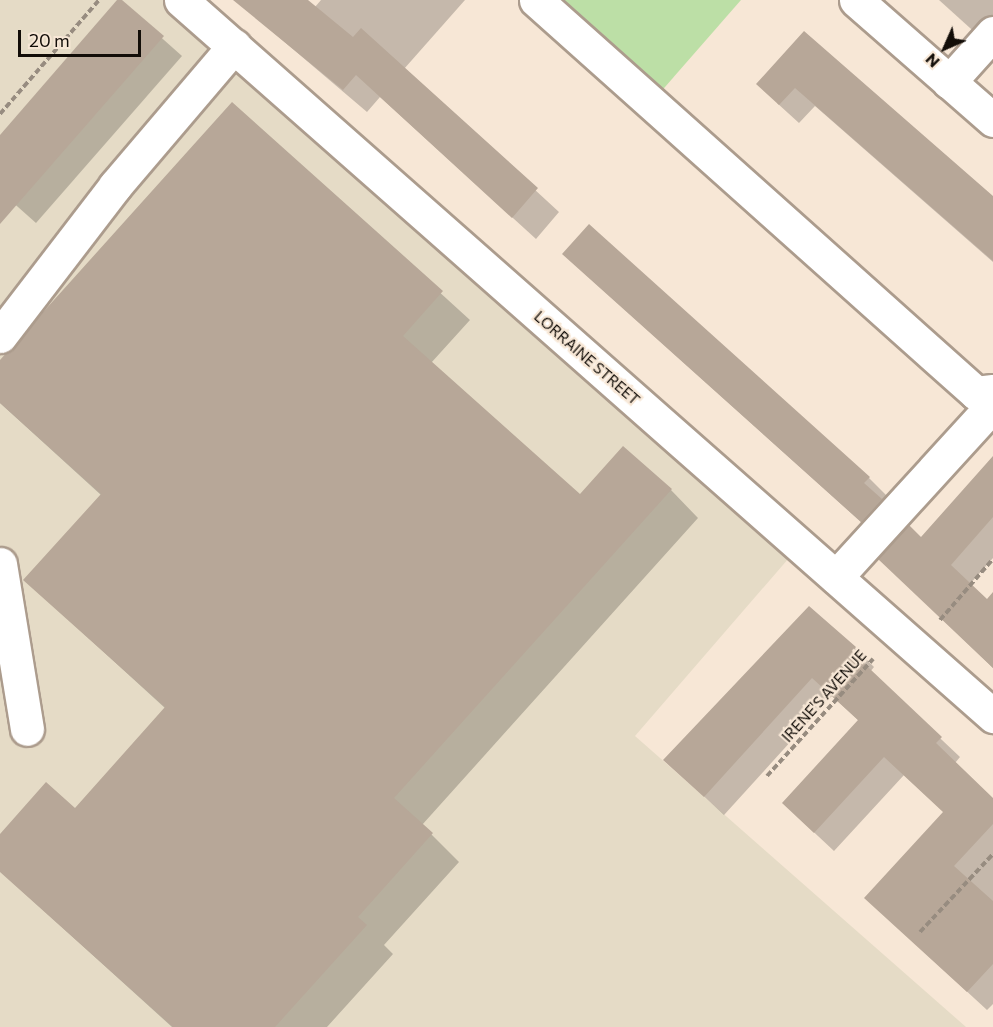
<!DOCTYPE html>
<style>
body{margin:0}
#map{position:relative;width:993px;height:1027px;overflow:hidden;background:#f7e7d6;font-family:Commissioner,sans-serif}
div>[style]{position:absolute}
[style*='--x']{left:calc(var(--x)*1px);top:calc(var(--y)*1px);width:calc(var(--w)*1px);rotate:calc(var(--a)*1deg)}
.industrial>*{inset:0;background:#e5dbc6}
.green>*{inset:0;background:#bcdfa6}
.shadow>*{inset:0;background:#0003}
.building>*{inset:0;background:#b7a798}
.path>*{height:4px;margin-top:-2px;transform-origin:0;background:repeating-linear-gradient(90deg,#978c80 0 6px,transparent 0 9px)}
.roads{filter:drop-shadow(2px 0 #ac9c8d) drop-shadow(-2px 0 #ac9c8d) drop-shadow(0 2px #ac9c8d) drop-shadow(0 -2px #ac9c8d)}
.minor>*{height:33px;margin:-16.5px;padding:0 16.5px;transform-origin:16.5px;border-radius:16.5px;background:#fff}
span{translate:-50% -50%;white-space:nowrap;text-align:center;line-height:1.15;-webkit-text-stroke:4.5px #f7e7d6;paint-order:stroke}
.street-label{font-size:15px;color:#120d08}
.north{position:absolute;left:915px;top:18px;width:60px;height:60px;-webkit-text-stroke:4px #f7e7d6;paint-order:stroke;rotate:225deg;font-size:16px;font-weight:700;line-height:24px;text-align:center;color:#120d08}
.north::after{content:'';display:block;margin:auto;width:21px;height:27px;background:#120d08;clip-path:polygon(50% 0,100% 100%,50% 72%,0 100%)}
.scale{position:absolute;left:18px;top:30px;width:123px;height:27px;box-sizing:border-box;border:3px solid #120d08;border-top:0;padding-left:8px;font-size:18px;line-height:21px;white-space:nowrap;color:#120d08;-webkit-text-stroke:4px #f7e7d6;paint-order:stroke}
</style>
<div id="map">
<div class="industrial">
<div style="clip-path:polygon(0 0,167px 0,795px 551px,635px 736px,966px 1027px,0 1027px)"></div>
</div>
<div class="green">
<div style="clip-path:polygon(536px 0,741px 0,651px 103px)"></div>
</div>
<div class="shadow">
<div style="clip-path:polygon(119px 0,182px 56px,36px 223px,0 191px,0 137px)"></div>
<div style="clip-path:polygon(235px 0,306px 0,315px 7px,321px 0,465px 0,404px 69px,559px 212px,536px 239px,380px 97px,367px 112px)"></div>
<div style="clip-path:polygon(939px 0,993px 0,993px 46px,991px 47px)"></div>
<div style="clip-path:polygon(804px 33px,993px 202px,993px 262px,815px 106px,799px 123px,777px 103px)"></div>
<div style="clip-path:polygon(233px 104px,470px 320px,431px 363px,580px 496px,671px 490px,698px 518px,422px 825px,459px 862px,384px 945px,393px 954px,327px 1027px,172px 1027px,0 871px,0 836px,75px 810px,166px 709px,25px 580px,101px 495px,0 403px,0 363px)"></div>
<div style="clip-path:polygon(584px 273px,869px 478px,888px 497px,881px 540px)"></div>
<div style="clip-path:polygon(993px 457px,993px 558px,970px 584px,993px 606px,993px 668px,880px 559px,921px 539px)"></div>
<div style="clip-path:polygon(855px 648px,874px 667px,870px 672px,960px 757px,955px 763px,993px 799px,993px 1004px,987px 1010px,886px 917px,945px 813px,904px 775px,834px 851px,803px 822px,859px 721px,832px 696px,724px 815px,665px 760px)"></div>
</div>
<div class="building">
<div style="clip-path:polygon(117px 0,122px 0,164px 36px,0 224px,0 135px)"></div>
<div style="clip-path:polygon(233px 0,308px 0,353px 37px,361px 28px,538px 188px,512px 218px,356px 75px,343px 90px)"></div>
<div style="clip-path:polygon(804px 31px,993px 196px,993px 261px,795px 88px,779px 105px,756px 84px)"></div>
<div style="clip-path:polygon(232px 102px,443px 291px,403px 336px,580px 494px,623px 446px,672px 489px,394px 798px,433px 833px,358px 917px,367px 925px,275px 1027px,173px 1027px,0 872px,0 834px,46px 782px,75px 808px,165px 707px,23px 580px,101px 494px,0 403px,0 360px)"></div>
<div style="clip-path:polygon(589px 224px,870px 477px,864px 483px,882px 499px,861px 522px,562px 254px)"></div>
<div style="clip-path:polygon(993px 456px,993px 517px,951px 565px,987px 599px,993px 592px,993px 668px,878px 559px,909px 525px,921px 537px)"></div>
<div style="clip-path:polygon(809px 606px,856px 647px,852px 652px,942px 737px,936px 743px,993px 798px,993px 824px,954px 866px,993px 901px,993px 964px,967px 992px,864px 898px,943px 812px,884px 757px,814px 833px,782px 803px,858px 720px,812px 678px,704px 797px,663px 760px)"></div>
</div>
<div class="path">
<div style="--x:0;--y:114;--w:151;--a:-49"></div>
<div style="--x:940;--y:620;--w:81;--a:-49"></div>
<div style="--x:767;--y:776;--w:158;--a:-47.8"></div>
<div style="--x:920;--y:932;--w:107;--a:-46.9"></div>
</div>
<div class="roads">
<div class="minor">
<div style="--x:181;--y:0;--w:1083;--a:41.4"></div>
<div style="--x:536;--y:0;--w:590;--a:41.77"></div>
<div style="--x:976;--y:393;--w:17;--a:-7"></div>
<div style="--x:856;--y:0;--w:182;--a:41.2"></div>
<div style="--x:949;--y:82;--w:66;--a:-48.1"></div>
<div style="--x:0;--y:336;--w:189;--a:-52.5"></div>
<div style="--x:115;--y:186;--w:184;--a:-49.6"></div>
<div style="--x:0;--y:564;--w:167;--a:80.7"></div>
<div style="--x:836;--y:577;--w:233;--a:-47.6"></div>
</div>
</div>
<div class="street-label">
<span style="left:587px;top:358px;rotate:41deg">LORRAINE STREET</span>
<span style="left:824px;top:696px;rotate:-48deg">IRENE'S AVENUE</span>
</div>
<div class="north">N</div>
<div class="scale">20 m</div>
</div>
